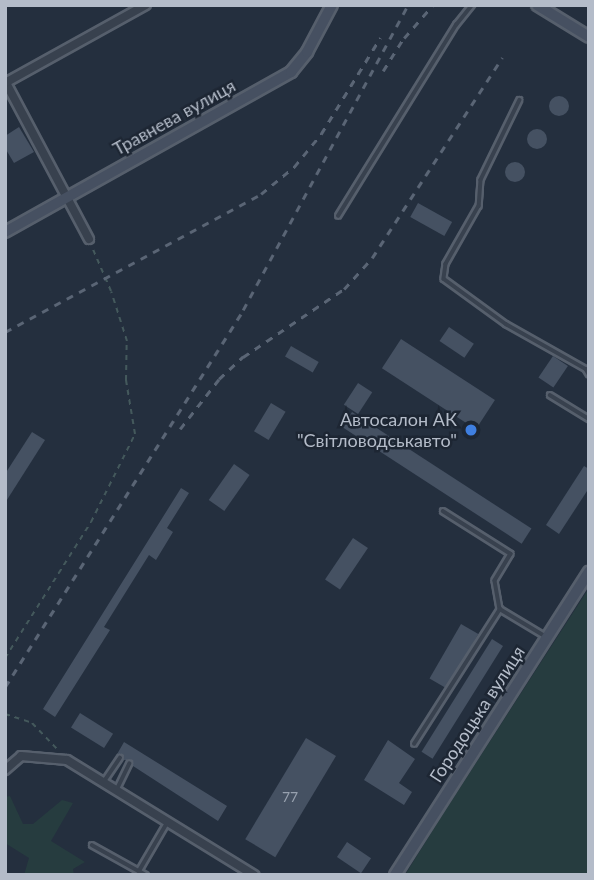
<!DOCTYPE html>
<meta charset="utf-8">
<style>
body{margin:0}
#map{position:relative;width:594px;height:880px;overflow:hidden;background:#242f3e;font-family:Lato,sans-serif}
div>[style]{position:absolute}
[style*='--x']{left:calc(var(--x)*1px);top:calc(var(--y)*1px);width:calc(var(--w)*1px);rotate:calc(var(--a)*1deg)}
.green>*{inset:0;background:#263c3f}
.building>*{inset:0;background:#455162;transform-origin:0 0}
.round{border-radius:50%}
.path>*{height:2px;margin-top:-1px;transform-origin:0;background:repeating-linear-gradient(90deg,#44595c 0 5px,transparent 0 10px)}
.roads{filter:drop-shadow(2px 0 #565f6c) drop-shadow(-2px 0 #565f6c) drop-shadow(0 2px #565f6c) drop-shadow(0 -2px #565f6c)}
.lane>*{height:3.5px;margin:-1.75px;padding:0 1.75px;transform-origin:1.75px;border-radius:1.75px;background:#38414e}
.street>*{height:8px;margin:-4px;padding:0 4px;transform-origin:4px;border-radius:4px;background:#38414e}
.secondary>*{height:10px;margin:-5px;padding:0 5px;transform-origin:5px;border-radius:5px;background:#465061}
.rail>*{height:2.5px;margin-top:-1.25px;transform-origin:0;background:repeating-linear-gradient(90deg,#5a6575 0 7px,transparent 0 14px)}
.dots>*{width:19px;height:19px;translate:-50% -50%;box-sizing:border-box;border:4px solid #1d2633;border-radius:50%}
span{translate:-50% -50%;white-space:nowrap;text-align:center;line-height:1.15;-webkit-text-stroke:5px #1d2633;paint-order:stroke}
.number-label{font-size:14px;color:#98a1af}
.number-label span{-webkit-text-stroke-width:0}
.street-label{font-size:18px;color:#b4bcc9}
.poi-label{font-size:18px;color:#b4bcc9}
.right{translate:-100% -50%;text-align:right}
.frame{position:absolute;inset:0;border:7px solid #b4bcc9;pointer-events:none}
</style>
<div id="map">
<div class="green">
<div style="clip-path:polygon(589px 588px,589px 875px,405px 875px,441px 817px)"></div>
<div style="clip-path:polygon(10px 796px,23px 824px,33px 824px,62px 800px,73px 803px,51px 841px,85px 862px,73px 869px,74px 875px,24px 875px,29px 858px,5px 843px,5px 797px)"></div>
</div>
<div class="building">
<div class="round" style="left:549px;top:96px;width:20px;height:20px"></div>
<div style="clip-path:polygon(19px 127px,34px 152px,14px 163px,5px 148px,5px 136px)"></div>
<div class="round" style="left:527px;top:129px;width:20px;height:20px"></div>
<div class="round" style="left:505px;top:162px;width:20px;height:20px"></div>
<div style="left:418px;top:203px;width:39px;height:16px;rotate:29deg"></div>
<div style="left:449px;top:327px;width:30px;height:17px;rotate:34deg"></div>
<div style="left:401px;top:339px;width:112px;height:35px;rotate:33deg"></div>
<div style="left:291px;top:346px;width:32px;height:12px;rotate:30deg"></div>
<div style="left:553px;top:356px;width:18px;height:26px;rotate:34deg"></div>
<div style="left:358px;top:383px;width:17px;height:26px;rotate:33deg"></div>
<div style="left:271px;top:403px;width:17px;height:33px;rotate:31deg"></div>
<div style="left:352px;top:412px;width:214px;height:18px;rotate:33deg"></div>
<div style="clip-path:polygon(32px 432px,45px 440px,5px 503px,5px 474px)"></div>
<div style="left:234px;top:464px;width:19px;height:44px;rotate:35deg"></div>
<div style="clip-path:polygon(584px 466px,589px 469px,589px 488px,559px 534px,546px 525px)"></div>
<div style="clip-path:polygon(181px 488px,189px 493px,167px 528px,173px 532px,156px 560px,149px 555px,104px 627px,110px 630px,55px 717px,43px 709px)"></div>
<div style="left:353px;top:538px;width:18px;height:50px;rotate:34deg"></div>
<div style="left:461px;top:624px;width:20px;height:63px;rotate:30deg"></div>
<div style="left:492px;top:639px;width:13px;height:133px;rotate:32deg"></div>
<div style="left:80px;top:713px;width:39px;height:17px;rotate:32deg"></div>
<div style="left:306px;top:738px;width:35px;height:118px;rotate:31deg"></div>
<div style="clip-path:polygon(388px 740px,415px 759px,399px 783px,412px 792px,404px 805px,364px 780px)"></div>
<div style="clip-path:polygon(124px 742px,227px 806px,218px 821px,133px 766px,131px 760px,124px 760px,122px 754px,116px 756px)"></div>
<div style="left:347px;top:842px;width:29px;height:18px;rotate:34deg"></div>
</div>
<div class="path">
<div style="--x:5;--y:658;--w:161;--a:-57.7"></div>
<div style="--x:91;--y:522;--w:98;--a:-63.4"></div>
<div style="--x:135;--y:434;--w:55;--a:-99.5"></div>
<div style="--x:126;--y:380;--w:39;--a:-89"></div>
<div style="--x:127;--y:341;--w:52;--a:-107.7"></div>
<div style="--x:111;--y:291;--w:48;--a:-113.4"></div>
<div style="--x:5;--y:714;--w:28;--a:18"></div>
<div style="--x:32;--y:723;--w:37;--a:46"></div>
</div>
<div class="roads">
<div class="lane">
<div style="--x:520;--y:100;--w:89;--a:116"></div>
<div style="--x:481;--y:180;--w:26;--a:94"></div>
<div style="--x:479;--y:206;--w:67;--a:119.6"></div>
<div style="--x:446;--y:264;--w:15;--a:98"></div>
<div style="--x:444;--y:279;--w:77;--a:36"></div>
<div style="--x:506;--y:324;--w:92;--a:29.4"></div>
<div style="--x:586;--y:369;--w:6;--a:59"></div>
<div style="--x:338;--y:216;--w:225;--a:-58.3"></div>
<div style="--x:456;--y:25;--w:26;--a:-51"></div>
<div style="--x:550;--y:395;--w:46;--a:31.6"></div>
<div style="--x:443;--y:511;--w:80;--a:32.3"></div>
<div style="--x:511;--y:554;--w:31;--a:121"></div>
<div style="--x:495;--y:581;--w:28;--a:80"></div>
<div style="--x:414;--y:744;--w:160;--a:-57.5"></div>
<div style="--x:500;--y:609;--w:52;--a:31"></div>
<div style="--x:103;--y:783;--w:30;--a:-56"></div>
<div style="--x:117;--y:789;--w:28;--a:-64"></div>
<div style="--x:92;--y:845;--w:54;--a:29"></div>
<div style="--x:139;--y:871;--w:56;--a:-59.7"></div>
<div style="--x:139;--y:871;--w:8;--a:30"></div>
</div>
<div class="street">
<div style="--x:5;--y:81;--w:179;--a:62"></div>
<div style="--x:5;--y:83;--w:161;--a:-29"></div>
<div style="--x:5;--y:770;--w:21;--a:-41"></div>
<div style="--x:21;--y:756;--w:46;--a:5"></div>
<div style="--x:67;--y:760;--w:220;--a:31.6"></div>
</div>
<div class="secondary">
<div style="--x:537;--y:5;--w:61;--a:31.6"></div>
<div style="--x:5;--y:232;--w:328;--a:-29.2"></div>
<div style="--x:291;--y:72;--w:26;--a:-51"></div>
<div style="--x:307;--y:52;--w:53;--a:-62"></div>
<div style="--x:395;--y:875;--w:360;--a:-57.4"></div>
</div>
</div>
<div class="rail">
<div style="--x:383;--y:71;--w:39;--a:-58"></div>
<div style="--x:404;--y:38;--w:44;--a:-48.7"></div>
<div style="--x:5;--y:332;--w:291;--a:-28.3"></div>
<div style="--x:261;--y:194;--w:43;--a:-39.3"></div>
<div style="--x:294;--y:167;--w:43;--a:-50.7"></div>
<div style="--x:321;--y:134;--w:113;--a:-58.4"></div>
<div style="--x:180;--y:429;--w:63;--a:-52"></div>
<div style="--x:219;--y:379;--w:33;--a:-43"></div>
<div style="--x:243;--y:357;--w:122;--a:-34"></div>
<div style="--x:344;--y:289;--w:42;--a:-47.9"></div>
<div style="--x:372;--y:258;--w:239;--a:-57"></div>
<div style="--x:5;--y:687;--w:446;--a:-57.7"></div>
<div style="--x:243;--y:310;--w:347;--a:-61.6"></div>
</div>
<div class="dots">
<div style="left:471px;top:430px;background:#3f7fe0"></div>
</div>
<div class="number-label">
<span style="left:290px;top:797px">77</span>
</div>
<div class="street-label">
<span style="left:174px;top:117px;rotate:-29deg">Травнева вулиця</span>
<span style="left:477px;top:714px;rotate:-57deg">Городоцька вулиця</span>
</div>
<div class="poi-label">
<span class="right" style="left:457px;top:430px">Автосалон АК<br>"Світловодськавто"</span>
</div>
<div class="frame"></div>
</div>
